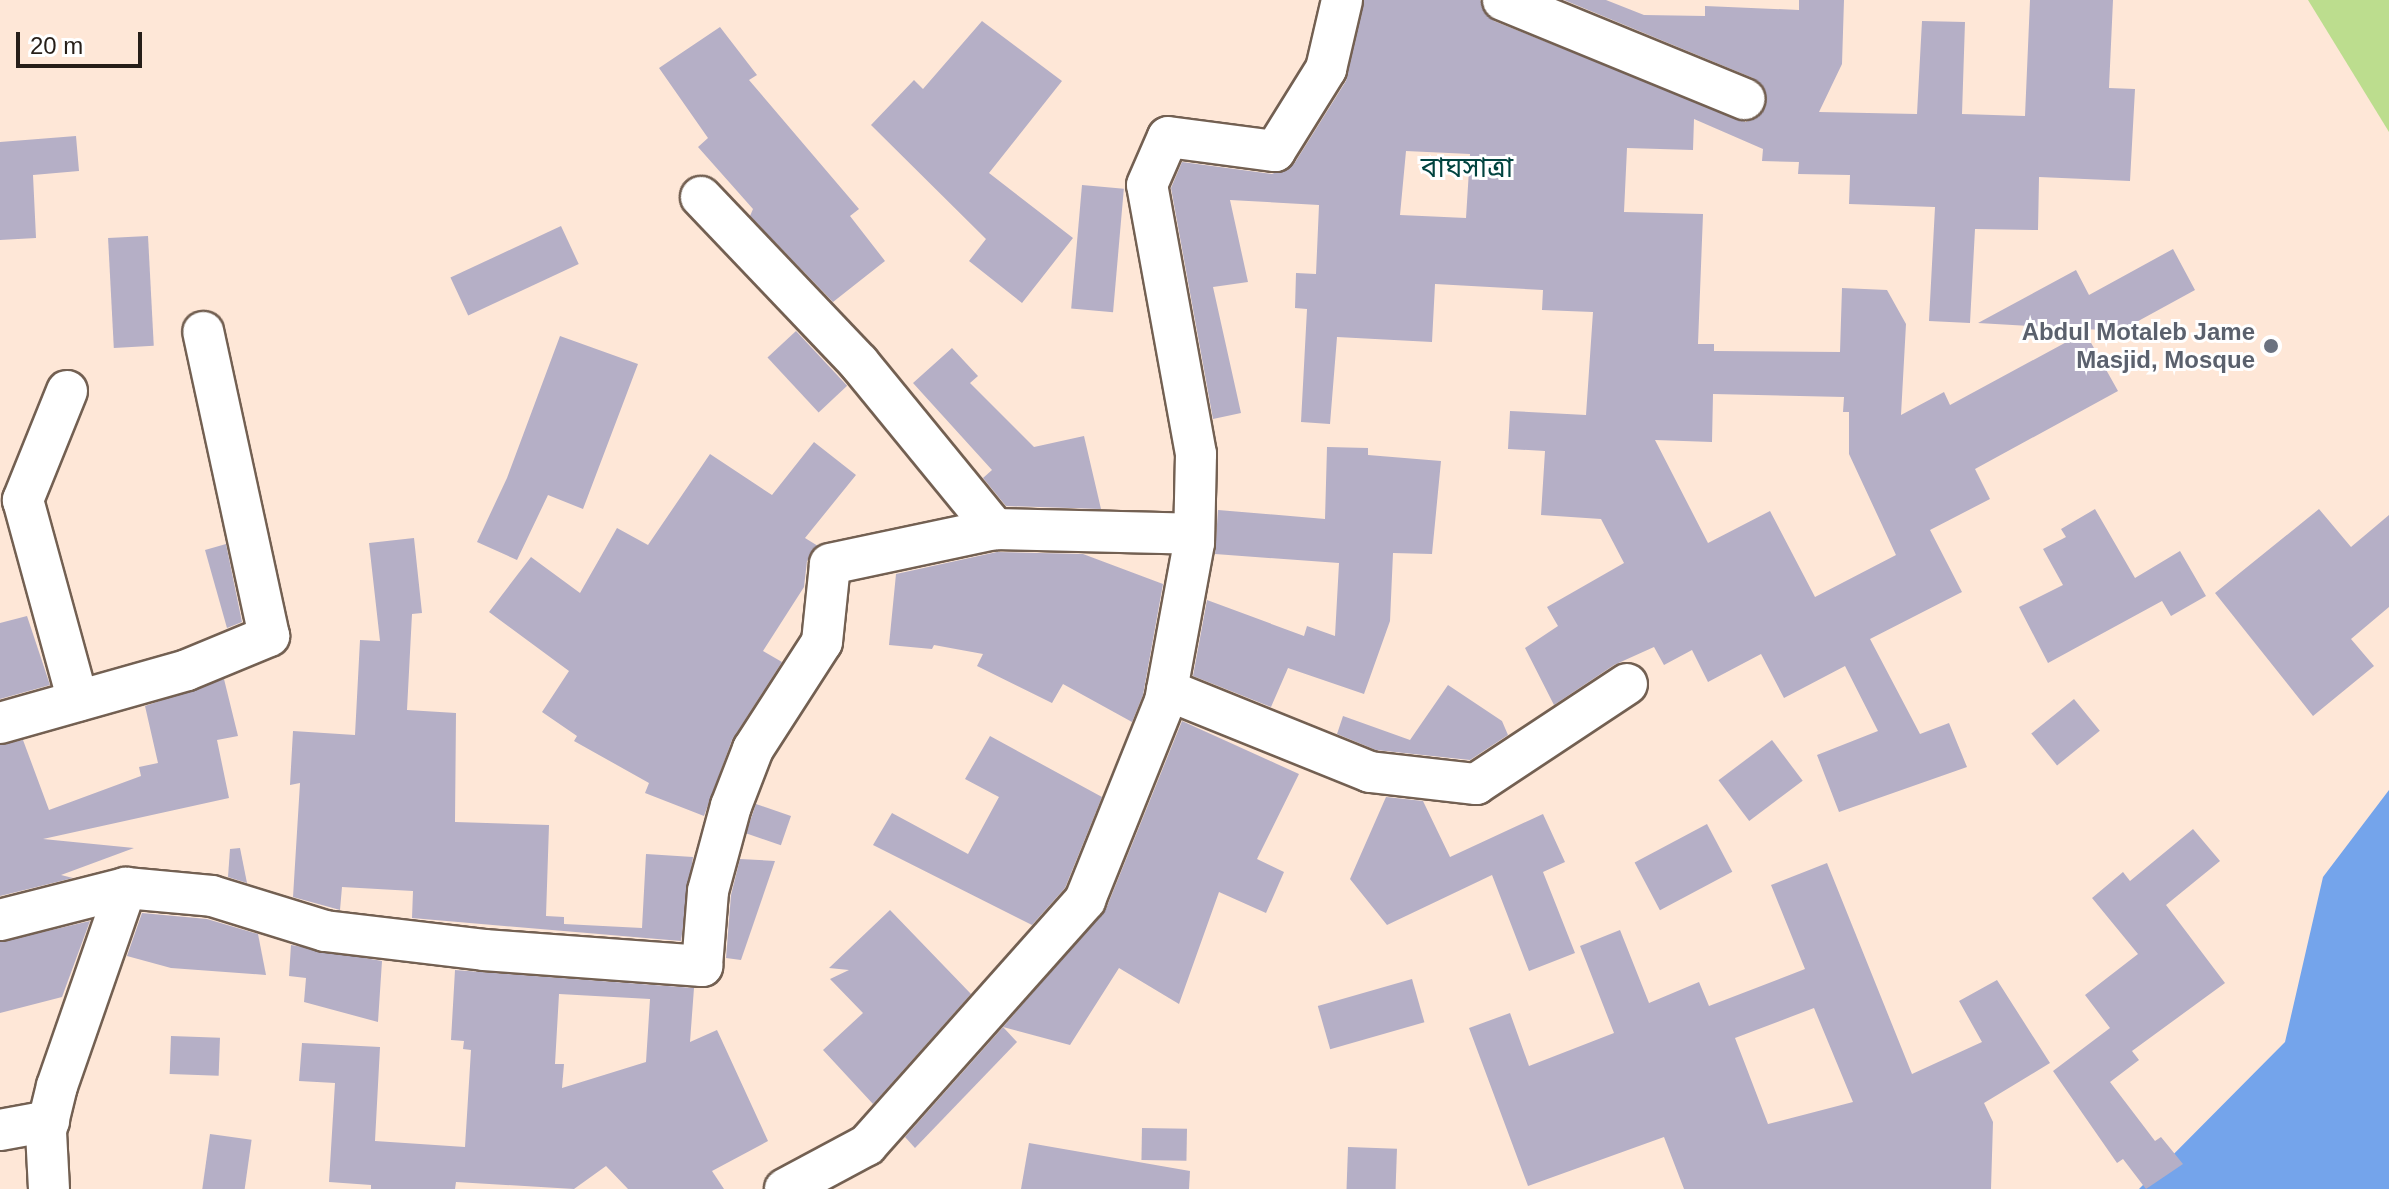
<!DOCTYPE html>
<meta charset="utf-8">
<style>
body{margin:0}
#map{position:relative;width:2389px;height:1189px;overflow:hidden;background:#fee7d7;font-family:Arial,"Noto Sans Bengali",sans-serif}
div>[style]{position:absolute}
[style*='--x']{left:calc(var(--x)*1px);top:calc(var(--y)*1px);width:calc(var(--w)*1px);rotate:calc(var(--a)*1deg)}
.green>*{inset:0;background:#bcdd8e}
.water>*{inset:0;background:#74a4eb}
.building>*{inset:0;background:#b5afc6;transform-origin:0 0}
.roads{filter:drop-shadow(2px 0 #736052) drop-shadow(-2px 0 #736052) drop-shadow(0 2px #736052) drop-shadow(0 -2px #736052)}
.street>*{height:40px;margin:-20px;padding:0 20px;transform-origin:20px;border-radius:20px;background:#fff}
.dots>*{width:22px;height:22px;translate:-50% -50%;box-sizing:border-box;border:4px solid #fff;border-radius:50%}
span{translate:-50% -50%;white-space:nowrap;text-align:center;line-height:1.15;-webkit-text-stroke:6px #fff;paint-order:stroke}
.worship-label{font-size:24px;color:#5b616d;font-weight:700}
.right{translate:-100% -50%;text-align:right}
.quarter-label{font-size:28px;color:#00433f}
.scale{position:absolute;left:16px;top:32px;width:126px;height:36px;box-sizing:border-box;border:4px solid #261e18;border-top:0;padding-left:10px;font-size:24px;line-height:28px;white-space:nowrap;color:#261e18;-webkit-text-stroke:6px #fff;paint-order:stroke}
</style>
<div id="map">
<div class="green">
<div style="clip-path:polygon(2308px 0,2389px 0,2389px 132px)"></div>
</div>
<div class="water">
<div style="clip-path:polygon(2389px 790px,2389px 1189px,2139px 1189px,2285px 1042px,2323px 877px)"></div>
</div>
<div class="building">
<div style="clip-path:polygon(evenodd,1364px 0,1480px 0,1494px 21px,1746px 122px,1765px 107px,1763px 86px,1753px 78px,1564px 0,1606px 0,1644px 15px,1705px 16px,1705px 6px,1799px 10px,1799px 0,1844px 0,1842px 64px,1819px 112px,1917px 114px,1922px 21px,1965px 22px,1962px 114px,2025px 116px,2030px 0,2113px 0,2109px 88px,2135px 89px,2130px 181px,2039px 177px,2038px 230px,1975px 229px,1970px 323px,1929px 321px,1935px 207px,1849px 204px,1850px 175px,1798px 174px,1799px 162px,1762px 161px,1763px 149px,1694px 119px,1693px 150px,1627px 148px,1624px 212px,1703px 214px,1698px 344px,1714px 344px,1714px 351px,1840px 352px,1842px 288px,1887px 290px,1906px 324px,1901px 415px,1944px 392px,1950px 405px,2085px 332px,2118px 391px,1975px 469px,1990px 499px,1930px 530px,1962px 592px,1870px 639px,1920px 734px,1949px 723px,1967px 767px,1839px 812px,1817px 755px,1878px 731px,1845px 666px,1784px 698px,1761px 654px,1708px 682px,1692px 650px,1664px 665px,1654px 647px,1614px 665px,1554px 705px,1525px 648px,1558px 626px,1547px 607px,1624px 563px,1601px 519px,1541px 515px,1545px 451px,1508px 449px,1510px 411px,1586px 415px,1593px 312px,1542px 310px,1543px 290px,1435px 284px,1432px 342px,1337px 337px,1330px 424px,1301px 422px,1307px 309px,1295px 308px,1296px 273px,1316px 274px,1319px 205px,1230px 200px,1248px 282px,1213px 287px,1241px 413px,1213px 419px,1171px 188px,1182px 162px,1272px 174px,1294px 164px,1346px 81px,1364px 0,1406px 151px,1470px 154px,1466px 218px,1400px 215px,1406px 151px,1364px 0,1713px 394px,1844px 397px,1843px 412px,1849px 412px,1849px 454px,1896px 555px,1815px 597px,1770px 511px,1708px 543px,1655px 440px,1712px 442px,1713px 394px)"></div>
<div style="clip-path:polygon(982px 21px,1062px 81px,989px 173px,1073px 238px,1022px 303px,969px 261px,986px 239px,871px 125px,914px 80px,923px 89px)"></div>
<div style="clip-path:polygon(720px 27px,757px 75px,749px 80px,859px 209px,850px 216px,885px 261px,833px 302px,750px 216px,753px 209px,698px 147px,708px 138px,659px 68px)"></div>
<div style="clip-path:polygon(76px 136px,79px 171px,33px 175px,36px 238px,0 240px,0 142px)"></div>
<div style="left:1082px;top:185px;width:42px;height:124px;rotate:5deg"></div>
<div style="left:561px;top:226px;width:42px;height:122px;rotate:65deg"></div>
<div style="left:148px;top:236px;width:110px;height:40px;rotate:87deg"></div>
<div style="clip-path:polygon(2173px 249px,2195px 290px,2120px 331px,1978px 323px,2076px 270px,2089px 295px)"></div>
<div style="left:796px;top:331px;width:75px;height:39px;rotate:47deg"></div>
<div style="clip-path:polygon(560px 336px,638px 364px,583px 509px,548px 495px,517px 560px,477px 542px,507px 478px)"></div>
<div style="clip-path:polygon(952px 348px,978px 376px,970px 383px,1034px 447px,1084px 436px,1101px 509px,1006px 506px,983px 478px,992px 470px,913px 383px)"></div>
<div style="clip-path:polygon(814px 442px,856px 475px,805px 538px,818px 546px,807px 561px,804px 587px,763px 651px,782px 662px,732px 740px,704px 816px,645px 793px,649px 783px,574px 741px,577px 736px,542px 712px,569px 671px,489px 612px,531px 557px,580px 593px,617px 528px,648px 545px,710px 454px,772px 495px)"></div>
<div style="clip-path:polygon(1327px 447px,1368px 448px,1368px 455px,1441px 461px,1432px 554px,1393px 553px,1390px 621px,1364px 694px,1288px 668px,1271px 707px,1193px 676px,1207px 600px,1304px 636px,1307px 626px,1335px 636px,1339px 563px,1215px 554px,1218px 510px,1325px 519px)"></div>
<div style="clip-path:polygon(2095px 509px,2135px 578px,2180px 551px,2206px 596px,2171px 616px,2162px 601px,2048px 663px,2019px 607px,2063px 585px,2043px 549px,2066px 537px,2061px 529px)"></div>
<div style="clip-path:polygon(2319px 509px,2351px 547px,2389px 515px,2389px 607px,2351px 639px,2374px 666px,2313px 716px,2215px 593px)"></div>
<div style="clip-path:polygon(414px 538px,422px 613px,412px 614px,407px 710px,456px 713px,455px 822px,549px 825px,546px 916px,564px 917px,564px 924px,642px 928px,646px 854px,693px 857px,681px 941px,412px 918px,413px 891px,342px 887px,340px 910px,293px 897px,300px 783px,290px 785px,293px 731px,355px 735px,360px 640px,380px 641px,369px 543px)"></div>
<div style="clip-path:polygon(226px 544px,242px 622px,227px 628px,205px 550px)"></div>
<div style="clip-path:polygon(997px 552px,1083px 554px,1163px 584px,1143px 695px,1132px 722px,1063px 684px,1052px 703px,977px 666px,983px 654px,934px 645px,932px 649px,889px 645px,896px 574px)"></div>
<div style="clip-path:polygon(27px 616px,50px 685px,0 699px,0 623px)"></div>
<div style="clip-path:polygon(224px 679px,238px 736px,217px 740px,229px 798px,43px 839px,134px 848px,61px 875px,73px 878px,0 896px,0 745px,23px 740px,49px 810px,141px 776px,139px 767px,158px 763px,145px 706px)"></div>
<div style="clip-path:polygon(1448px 685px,1502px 721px,1508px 735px,1470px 760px,1376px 750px,1337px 734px,1343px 716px,1410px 740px)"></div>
<div style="left:2074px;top:699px;width:41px;height:55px;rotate:51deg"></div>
<div style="clip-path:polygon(1182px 721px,1299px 774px,1257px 859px,1284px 872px,1266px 913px,1219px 892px,1179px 1004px,1119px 968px,1070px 1045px,1003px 1027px,1106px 909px)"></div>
<div style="clip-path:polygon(990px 736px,1102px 797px,1065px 888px,1032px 925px,873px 845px,892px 813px,968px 854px,999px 797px,965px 779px)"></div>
<div style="left:1772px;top:740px;width:51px;height:67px;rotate:53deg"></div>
<div style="clip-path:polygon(1386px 797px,1423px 801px,1450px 857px,1543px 814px,1565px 862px,1543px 872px,1575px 953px,1529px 971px,1492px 875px,1387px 925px,1350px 879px)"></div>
<div style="left:756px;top:804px;width:37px;height:31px;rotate:19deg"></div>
<div style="left:1707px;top:824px;width:54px;height:82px;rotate:62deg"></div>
<div style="clip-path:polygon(2193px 829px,2220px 861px,2166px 905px,2225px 983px,2132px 1051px,2139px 1060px,2110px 1082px,2155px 1141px,2161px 1137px,2183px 1164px,2146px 1189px,2123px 1159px,2117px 1163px,2053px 1071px,2110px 1028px,2085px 995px,2138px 954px,2092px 898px,2123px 872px,2130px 881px)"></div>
<div style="clip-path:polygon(240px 848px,247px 883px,228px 877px,230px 849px)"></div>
<div style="clip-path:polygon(740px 859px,775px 861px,741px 960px,726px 958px,731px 895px)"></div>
<div style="clip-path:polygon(evenodd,1827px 863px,1912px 1074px,1982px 1042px,1959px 1001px,1997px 980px,2050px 1063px,1984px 1103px,1993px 1122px,1991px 1189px,1684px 1189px,1664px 1137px,1528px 1186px,1469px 1028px,1510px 1013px,1529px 1066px,1614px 1033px,1580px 946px,1620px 930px,1649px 1003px,1699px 982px,1709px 1006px,1805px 969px,1771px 885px,1827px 863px,1814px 1008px,1853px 1102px,1768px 1124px,1735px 1038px,1814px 1008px)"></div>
<div style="clip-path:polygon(890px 910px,971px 994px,873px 1104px,823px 1050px,863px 1013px,830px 979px,849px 970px,829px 968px)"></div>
<div style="clip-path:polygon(142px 913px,207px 919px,258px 934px,266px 975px,171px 968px,127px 956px)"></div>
<div style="clip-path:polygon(90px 921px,62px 997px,0 1013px,0 942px)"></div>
<div style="clip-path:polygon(291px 945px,382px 961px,378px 1022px,304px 1002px,306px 978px,289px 976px)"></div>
<div style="clip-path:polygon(evenodd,455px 970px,694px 988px,690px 1042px,717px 1030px,768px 1141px,712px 1171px,724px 1189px,628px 1189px,606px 1166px,574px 1189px,456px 1182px,455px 1189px,371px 1189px,371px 1185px,329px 1182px,335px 1083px,299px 1081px,302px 1043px,380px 1047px,375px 1141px,465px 1147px,471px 1050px,463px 1049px,464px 1041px,451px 1040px,455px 970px,559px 994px,650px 999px,646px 1062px,562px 1088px,564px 1064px,555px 1064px,559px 994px)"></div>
<div style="left:1412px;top:979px;width:45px;height:98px;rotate:74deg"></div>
<div style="clip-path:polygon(1003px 1027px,1017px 1042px,915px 1148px,905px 1137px)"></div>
<div style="left:171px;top:1036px;width:49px;height:38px;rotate:2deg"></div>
<div style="left:1142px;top:1128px;width:45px;height:32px;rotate:1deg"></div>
<div style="left:210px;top:1134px;width:42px;height:56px;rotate:8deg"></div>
<div style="clip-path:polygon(1029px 1143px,1190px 1171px,1189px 1189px,1021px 1189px)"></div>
<div style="left:1348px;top:1147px;width:49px;height:42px;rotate:2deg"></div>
</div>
<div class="roads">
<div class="street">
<div style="--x:1503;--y:0;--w:261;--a:22.3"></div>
<div style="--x:701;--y:197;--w:229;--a:46.4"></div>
<div style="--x:859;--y:363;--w:215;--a:50.7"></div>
<div style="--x:995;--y:529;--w:199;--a:1.4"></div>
<div style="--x:67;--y:391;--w:118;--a:112"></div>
<div style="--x:23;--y:500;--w:208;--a:74.7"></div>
<div style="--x:1167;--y:690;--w:219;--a:22"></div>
<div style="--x:1370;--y:772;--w:107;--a:6.5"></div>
<div style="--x:1476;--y:784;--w:181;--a:-33.5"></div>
<div style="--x:0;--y:723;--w:194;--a:-15.8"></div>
<div style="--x:187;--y:670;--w:89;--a:-22.5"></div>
<div style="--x:269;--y:636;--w:311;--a:-102.2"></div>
<div style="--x:0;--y:920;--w:130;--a:-14.3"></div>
<div style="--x:126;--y:888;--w:86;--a:5.3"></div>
<div style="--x:212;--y:896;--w:118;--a:17.2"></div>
<div style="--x:325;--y:931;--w:160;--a:6.8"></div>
<div style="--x:484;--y:950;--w:219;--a:4.2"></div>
<div style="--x:702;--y:966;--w:75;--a:-85.4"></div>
<div style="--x:708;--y:891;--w:88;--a:-74.9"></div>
<div style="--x:731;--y:806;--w:61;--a:-68.9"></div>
<div style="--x:753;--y:749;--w:127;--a:-57.2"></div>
<div style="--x:822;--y:642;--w:78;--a:-84.1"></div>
<div style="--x:830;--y:564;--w:169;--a:-12"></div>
<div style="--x:0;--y:1130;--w:50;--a:-10.4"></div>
<div style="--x:49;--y:1189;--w:58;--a:-93"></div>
<div style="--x:46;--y:1131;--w:46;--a:-76.3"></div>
<div style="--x:57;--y:1086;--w:210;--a:-70.8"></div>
<div style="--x:785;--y:1189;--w:93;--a:-28.2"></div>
<div style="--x:867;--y:1145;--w:328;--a:-48.3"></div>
<div style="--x:1085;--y:900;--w:214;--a:-68.1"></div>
<div style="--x:1165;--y:701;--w:161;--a:-79.6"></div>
<div style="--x:1194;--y:543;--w:89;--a:-88.7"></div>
<div style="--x:1196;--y:454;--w:273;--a:-100.3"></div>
<div style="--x:1147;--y:185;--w:52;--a:-66.4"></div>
<div style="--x:1168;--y:137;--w:108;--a:7.5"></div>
<div style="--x:1275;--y:151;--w:97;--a:-58.1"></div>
<div style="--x:1326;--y:69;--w:71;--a:-76.9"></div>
</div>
</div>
<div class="dots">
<div style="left:2271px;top:346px;background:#6b7280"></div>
</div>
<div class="worship-label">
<span class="right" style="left:2255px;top:346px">Abdul Motaleb Jame<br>Masjid, Mosque</span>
</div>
<div class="quarter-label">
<span style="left:1467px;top:168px">বাঘসাত্রা</span>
</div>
<div class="scale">20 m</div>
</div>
